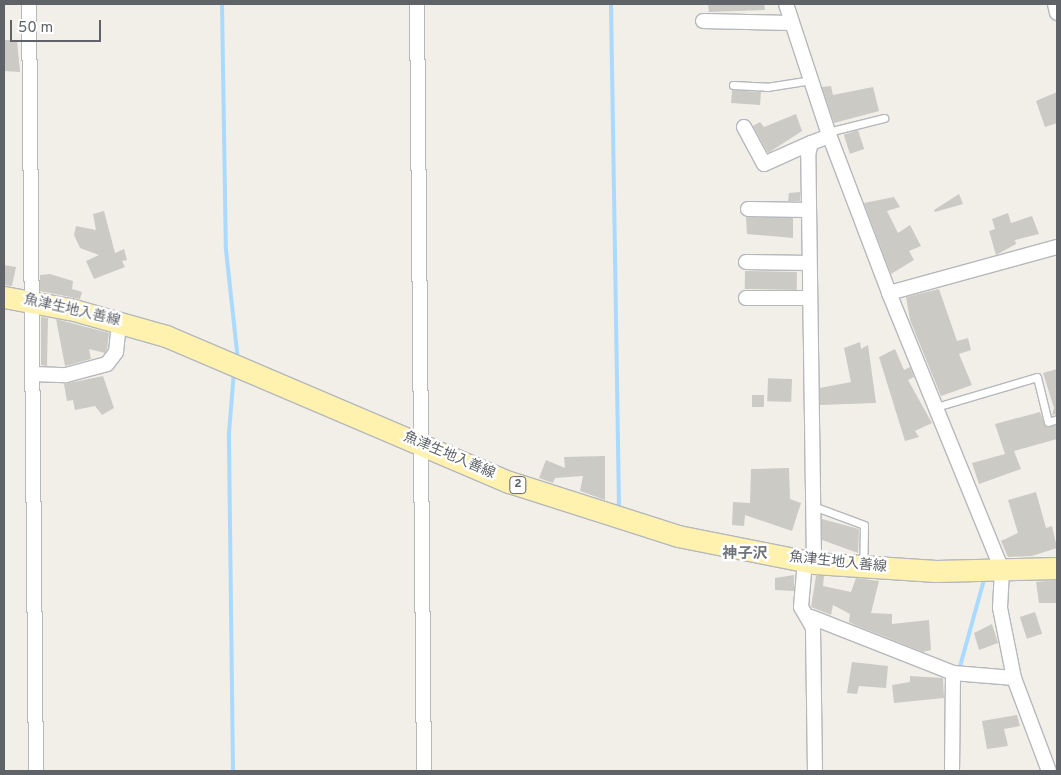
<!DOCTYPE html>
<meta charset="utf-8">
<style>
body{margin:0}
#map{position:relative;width:1061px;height:775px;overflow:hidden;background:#f1efe8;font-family:Overpass,"Noto Sans JP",sans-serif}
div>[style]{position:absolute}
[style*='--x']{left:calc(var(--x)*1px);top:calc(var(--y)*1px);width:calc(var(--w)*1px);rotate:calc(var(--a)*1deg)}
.stream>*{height:4px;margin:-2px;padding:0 2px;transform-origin:2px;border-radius:2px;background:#aadaff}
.building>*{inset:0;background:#cccac5;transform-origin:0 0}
.roads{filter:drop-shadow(1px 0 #b5b8bc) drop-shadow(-1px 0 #b5b8bc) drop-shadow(0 1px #b5b8bc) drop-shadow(0 -1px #b5b8bc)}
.lane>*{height:7px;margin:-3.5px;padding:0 3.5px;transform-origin:3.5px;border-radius:3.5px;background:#fff}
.street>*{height:14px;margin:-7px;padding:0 7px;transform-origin:7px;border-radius:7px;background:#fff}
.primary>*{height:21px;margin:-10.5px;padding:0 10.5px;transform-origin:10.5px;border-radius:10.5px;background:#fff2af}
span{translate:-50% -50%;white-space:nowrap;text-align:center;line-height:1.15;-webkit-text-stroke:4.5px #fff;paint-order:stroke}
.shield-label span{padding:1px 4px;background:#fff;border:1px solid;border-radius:4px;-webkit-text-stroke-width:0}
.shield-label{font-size:12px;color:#5f6368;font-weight:700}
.street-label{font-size:14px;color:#5f6368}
.neighbourhood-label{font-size:15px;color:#70757a;font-weight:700}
.frame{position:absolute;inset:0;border:5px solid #5f6368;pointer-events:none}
.scale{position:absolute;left:10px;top:20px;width:91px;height:22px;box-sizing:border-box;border:2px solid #5f6368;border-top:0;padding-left:6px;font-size:15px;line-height:18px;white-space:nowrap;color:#5f6368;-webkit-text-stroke:4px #fff;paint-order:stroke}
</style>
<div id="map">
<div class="stream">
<div style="--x:222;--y:4;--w:246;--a:89.1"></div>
<div style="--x:226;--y:250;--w:111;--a:83.8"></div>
<div style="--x:611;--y:4;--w:505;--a:89.09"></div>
<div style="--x:959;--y:670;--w:98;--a:-74.5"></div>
<div style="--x:233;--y:771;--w:338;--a:-90.7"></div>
<div style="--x:229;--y:433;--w:62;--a:-85.4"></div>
</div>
<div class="building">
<div style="clip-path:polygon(708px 4px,764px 4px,765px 10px,709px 12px)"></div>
<div style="clip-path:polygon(4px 40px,17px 40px,20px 72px,4px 71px)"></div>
<div style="clip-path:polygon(831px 86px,833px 95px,873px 87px,879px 111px,834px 123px,822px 87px)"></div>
<div style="left:732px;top:90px;width:29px;height:13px;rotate:4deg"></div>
<div style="clip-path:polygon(1057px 92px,1057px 123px,1045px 127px,1036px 101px)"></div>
<div style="clip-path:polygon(796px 114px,802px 131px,768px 153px,753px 126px,760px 122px,764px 127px)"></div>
<div style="left:858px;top:130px;width:20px;height:15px;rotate:72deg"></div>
<div style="clip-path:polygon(800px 192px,800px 201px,788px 201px,789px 193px)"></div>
<div style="clip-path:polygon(959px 194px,963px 204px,935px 212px,934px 210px)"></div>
<div style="clip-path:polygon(894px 197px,900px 207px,887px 211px,898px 233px,910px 225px,921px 246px,909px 251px,914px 260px,891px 274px,864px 203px)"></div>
<div style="clip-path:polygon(104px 211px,115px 253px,124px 249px,127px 260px,122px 261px,125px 267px,94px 279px,86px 261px,99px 255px,80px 248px,74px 235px,76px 226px,96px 230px,93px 214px)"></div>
<div style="clip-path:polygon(1008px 213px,1011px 223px,1032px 216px,1039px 234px,1015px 240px,1016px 244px,996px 255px,989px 231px,995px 229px,992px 219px)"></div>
<div style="clip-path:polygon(746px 217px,793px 218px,793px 238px,747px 234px)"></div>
<div style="clip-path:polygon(4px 265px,16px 267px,12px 286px,4px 285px)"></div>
<div style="left:745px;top:271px;width:52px;height:18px;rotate:1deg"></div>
<div style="clip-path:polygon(50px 274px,73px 281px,72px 289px,82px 292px,80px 299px,40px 291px,40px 275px)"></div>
<div style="clip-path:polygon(939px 289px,957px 341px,968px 338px,971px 350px,959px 354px,972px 385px,941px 396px,910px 320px,906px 297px)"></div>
<div style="clip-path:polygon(41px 317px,48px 318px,47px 366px,41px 365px)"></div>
<div style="clip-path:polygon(56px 319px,109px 333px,107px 349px,105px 353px,89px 349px,91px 359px,65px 366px)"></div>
<div style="clip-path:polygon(860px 342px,861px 349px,868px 345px,876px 403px,820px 405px,820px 388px,851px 382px,844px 348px)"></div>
<div style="clip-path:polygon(895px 349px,904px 370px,910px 367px,914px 377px,908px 380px,932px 423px,915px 431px,919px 437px,905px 441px,879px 357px)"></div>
<div style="clip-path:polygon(1057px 369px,1057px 414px,1052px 415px,1054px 408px,1043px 373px)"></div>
<div style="clip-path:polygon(103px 376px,114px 408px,102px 415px,95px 406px,75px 410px,73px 400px,67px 401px,64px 384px)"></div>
<div style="left:792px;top:379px;width:23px;height:24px;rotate:92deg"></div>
<div style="left:752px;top:395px;width:12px;height:12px"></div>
<div style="clip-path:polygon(1040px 412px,1045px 426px,1057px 425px,1057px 439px,1014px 451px,1021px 469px,979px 484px,972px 463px,1005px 454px,995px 424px)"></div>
<div style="clip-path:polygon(605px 456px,605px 500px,580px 491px,583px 476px,555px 478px,553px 483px,539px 478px,546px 460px,565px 468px,564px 457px)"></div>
<div style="clip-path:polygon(789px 468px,790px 499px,801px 503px,792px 531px,745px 515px,744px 526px,732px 525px,733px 502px,750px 503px,751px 469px)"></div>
<div style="clip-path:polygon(1036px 492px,1046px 528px,1052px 526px,1057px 548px,1032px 556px,1008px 557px,1001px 541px,1018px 533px,1008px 500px)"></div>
<div style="clip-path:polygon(822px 519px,859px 529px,858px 553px,822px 540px)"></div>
<div style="clip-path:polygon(794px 575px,794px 591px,775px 590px,775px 578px)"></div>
<div style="clip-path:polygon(816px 576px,824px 576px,823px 586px,851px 592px,856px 578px,879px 581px,871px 613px,892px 614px,892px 624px,929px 620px,931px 650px,923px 652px,855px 625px,849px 622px,850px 614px,833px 605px,831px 615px,811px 607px)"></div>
<div style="clip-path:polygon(1057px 580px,1057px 603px,1039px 603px,1036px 582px)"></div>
<div style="left:1035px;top:612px;width:23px;height:16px;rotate:72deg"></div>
<div style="clip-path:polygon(992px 624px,998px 643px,979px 650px,974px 633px)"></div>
<div style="clip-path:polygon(852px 662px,888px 666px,886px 688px,859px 686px,857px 694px,847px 693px)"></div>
<div style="clip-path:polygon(910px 676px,943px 678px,944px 698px,894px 703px,892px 685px,910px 682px)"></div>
<div style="clip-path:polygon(1017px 715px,1020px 726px,1004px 729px,1008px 746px,987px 749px,982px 721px)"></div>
</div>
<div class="roads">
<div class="lane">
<div style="--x:733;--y:85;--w:34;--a:3"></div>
<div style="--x:767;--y:87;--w:45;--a:-9"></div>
<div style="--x:828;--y:132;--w:58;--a:-14"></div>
<div style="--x:936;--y:407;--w:105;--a:-16.5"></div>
<div style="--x:1037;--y:377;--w:46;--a:76.3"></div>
<div style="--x:1048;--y:422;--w:9;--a:-18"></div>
<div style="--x:813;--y:506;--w:54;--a:20.4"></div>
<div style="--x:864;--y:525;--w:39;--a:91"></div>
</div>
<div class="street">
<div style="--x:29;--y:4;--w:767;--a:89.48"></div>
<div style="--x:417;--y:4;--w:767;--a:89.48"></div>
<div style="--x:786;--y:4;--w:135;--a:71.8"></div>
<div style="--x:828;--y:132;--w:172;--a:69.2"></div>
<div style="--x:889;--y:293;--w:299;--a:67.8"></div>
<div style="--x:1002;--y:570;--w:38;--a:93"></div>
<div style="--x:1000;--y:608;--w:71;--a:78.7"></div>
<div style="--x:1014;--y:678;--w:99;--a:69.4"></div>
<div style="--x:1055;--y:4;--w:9;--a:77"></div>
<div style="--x:703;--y:21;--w:89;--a:1.3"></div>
<div style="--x:744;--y:127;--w:42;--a:61.6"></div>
<div style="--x:764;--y:164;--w:51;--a:-24.1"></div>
<div style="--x:748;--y:209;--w:60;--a:1"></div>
<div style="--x:746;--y:262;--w:63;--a:0.9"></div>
<div style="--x:889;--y:293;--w:174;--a:-15.3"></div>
<div style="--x:746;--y:298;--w:63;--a:0"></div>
<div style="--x:33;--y:374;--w:33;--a:2"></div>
<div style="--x:66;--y:375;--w:42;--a:-15"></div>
<div style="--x:107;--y:364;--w:15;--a:-53"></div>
<div style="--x:116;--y:352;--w:31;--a:-84"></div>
<div style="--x:805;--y:561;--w:46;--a:95"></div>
<div style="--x:801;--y:607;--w:24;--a:60"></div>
<div style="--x:813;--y:628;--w:143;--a:89.2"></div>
<div style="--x:814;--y:563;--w:408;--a:-90.8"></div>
<div style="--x:808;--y:155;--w:12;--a:-76"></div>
<div style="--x:811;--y:143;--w:19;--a:-21"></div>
<div style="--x:811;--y:617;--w:153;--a:21.5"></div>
<div style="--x:953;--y:673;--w:61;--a:4.7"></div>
<div style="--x:952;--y:771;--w:98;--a:-89.4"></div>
</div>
<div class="primary">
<div style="--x:4;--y:297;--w:71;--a:10.5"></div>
<div style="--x:74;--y:310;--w:96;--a:15.8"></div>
<div style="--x:166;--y:336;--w:373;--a:23.1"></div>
<div style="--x:509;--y:482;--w:177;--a:17.7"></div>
<div style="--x:678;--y:536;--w:139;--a:11.2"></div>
<div style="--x:814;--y:563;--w:122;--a:3.8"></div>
<div style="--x:936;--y:571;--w:121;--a:-1.4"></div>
</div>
</div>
<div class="shield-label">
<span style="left:518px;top:485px">2</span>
</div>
<div class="street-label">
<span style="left:72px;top:311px;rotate:13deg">魚津生地入善線</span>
<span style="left:449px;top:456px;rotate:23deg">魚津生地入善線</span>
<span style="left:838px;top:563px;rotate:6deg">魚津生地入善線</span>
</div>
<div class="neighbourhood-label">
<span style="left:745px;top:555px">神子沢</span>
</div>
<div class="frame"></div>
<div class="scale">50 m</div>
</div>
